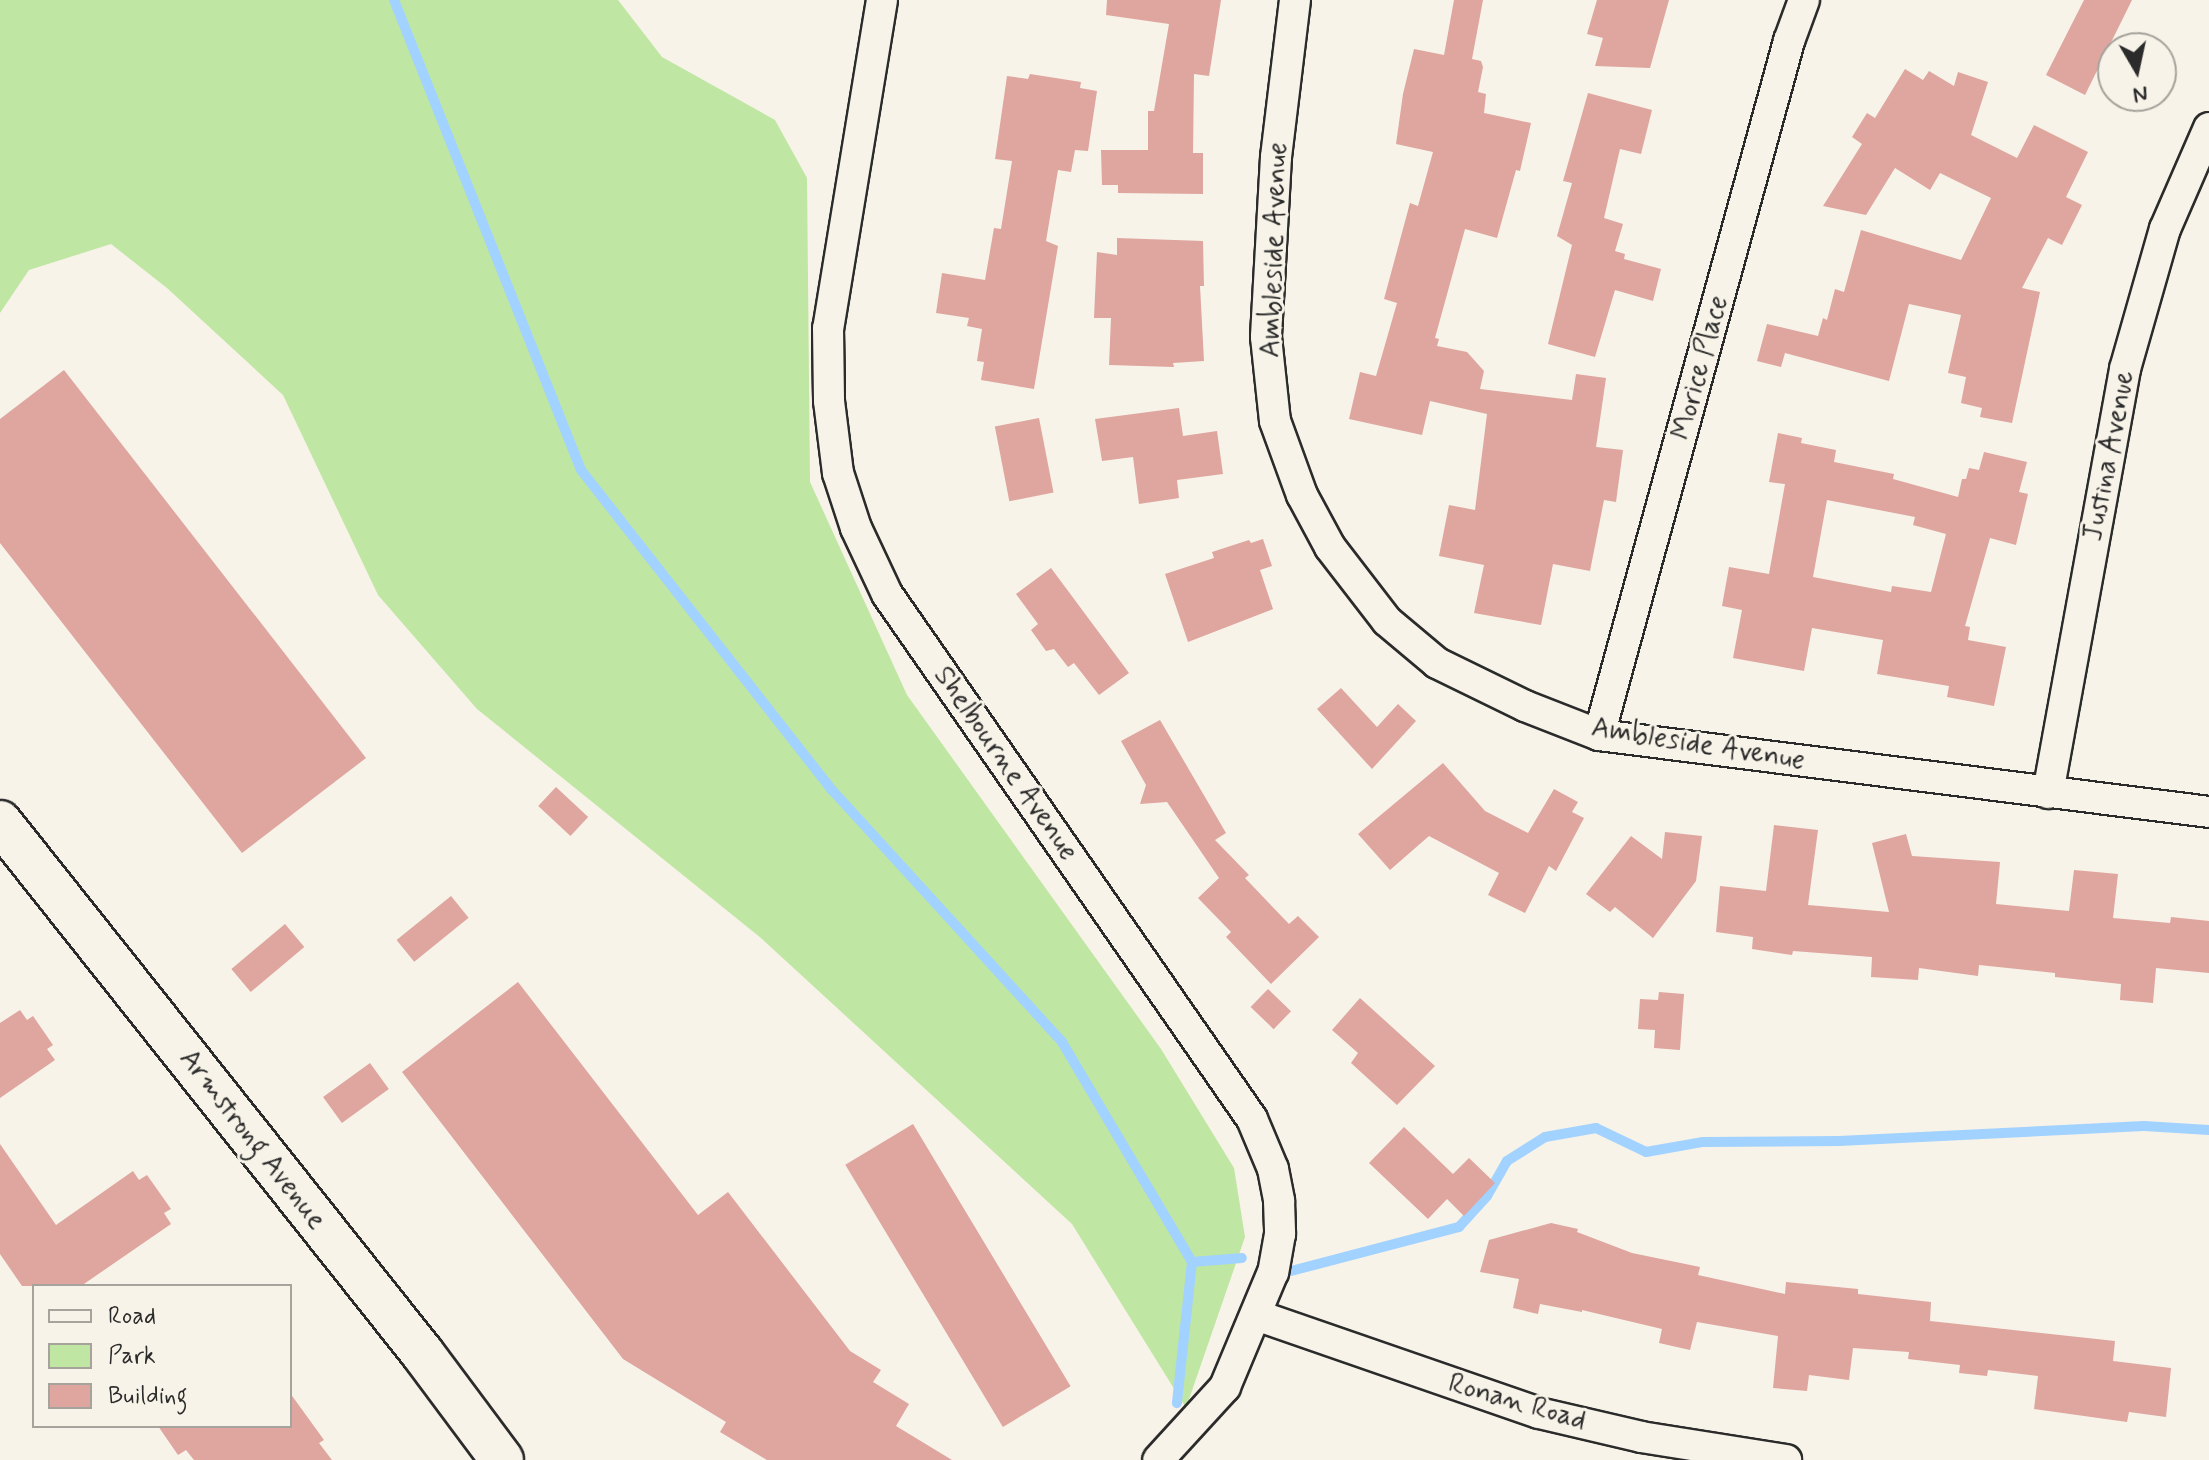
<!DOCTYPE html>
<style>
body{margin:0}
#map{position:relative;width:2209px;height:1460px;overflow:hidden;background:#f7f3e8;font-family:Mynerve,sans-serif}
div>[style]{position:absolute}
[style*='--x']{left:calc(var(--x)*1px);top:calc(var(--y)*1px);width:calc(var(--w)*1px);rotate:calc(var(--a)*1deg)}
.green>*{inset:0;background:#bfe6a2}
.stream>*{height:10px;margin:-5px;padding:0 5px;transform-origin:5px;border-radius:5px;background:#a2d2ff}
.building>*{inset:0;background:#dfa59f;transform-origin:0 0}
.roads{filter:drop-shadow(2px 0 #2b2b2b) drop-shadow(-2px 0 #2b2b2b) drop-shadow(0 2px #2b2b2b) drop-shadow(0 -2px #2b2b2b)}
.street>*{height:30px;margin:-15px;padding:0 15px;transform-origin:15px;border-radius:15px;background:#f7f3e8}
.secondary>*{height:42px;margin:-21px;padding:0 21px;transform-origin:21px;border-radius:21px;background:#f7f3e8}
span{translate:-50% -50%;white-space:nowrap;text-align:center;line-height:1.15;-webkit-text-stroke:6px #f7f3e8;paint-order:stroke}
.street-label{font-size:28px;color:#2b2b2b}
.legend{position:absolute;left:32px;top:1284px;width:260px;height:144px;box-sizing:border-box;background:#f7f3e8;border:2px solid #a5a39c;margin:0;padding:10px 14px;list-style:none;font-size:24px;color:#2b2b2b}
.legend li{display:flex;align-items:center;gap:16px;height:40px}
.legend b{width:40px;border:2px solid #a5a39c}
.north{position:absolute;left:2097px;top:32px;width:80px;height:80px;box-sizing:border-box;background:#f7f3e8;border:2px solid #a5a39c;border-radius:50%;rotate:171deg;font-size:22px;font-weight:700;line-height:32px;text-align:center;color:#2b2b2b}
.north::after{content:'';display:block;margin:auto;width:28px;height:36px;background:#2b2b2b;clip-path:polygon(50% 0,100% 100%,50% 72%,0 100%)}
</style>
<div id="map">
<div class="green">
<div style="clip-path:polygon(0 0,618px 0,662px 57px,775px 120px,807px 178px,810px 482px,907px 695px,1161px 1049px,1234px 1168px,1245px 1237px,1186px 1408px,1072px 1224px,761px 938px,477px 709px,378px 595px,283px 395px,167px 288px,111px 244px,29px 270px,0 313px)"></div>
</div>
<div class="stream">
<div style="--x:394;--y:0;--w:506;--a:68.3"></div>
<div style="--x:581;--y:470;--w:408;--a:51.9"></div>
<div style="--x:833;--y:791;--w:340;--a:47.6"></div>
<div style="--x:1062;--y:1042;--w:256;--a:59.4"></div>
<div style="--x:1192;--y:1262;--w:142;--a:96.1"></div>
<div style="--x:1192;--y:1262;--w:50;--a:-4.6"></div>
<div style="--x:1291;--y:1271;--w:174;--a:-14.7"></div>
<div style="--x:1459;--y:1227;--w:42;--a:-47.9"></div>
<div style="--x:1487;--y:1196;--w:40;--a:-60.3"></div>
<div style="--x:1507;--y:1161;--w:45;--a:-32.3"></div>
<div style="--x:1545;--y:1137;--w:52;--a:-10"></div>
<div style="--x:1596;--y:1128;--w:55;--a:25.6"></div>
<div style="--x:1646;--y:1152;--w:58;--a:-10"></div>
<div style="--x:1703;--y:1142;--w:136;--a:-0.4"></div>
<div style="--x:1839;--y:1141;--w:305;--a:-2.8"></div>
<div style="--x:2144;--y:1126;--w:65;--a:3.5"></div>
</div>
<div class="building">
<div style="clip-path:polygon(1107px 0,1221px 0,1209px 76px,1194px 74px,1193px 153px,1203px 153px,1203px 194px,1118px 193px,1118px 185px,1102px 185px,1101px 150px,1148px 150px,1148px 111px,1154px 111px,1169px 24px,1106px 15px)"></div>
<div style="clip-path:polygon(1454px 0,1483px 0,1472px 59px,1481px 61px,1483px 67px,1478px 92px,1486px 94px,1484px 113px,1531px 123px,1520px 171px,1516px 170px,1497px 238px,1465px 229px,1435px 338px,1439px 339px,1437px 346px,1467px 352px,1484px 371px,1480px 389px,1572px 400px,1576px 374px,1606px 378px,1596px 447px,1623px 450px,1616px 502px,1604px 500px,1590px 571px,1553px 564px,1541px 625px,1474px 613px,1484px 565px,1439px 556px,1449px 505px,1475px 510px,1487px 414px,1430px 401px,1422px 435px,1349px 419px,1360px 372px,1376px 376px,1397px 303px,1384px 299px,1410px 203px,1418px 206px,1433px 152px,1396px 144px,1403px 94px,1414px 49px,1444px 55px)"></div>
<div style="clip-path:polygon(1597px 0,1669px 0,1650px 68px,1595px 66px,1603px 38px,1587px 34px)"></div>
<div style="clip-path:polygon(2084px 0,2132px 0,2085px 95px,2046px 75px)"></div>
<div style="clip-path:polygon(1905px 69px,1923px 80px,1929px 71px,1954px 86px,1958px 72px,1988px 82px,1971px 135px,2017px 158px,2034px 125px,2088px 152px,2066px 197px,2082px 205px,2062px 245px,2048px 238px,2022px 288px,2040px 292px,2012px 423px,1980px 417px,1982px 408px,1961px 403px,1966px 377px,1948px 373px,1961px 315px,1909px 304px,1889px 381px,1785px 353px,1781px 367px,1757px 361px,1767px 324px,1818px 336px,1823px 318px,1827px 320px,1835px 289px,1844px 292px,1861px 230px,1961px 260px,1991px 198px,1940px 173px,1930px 190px,1895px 168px,1866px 215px,1823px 206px,1862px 144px,1852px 137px,1867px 113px,1875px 118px)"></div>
<div style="clip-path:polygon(1030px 74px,1081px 82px,1080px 88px,1097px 91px,1088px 151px,1075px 150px,1071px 172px,1058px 170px,1046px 241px,1058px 246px,1034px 389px,981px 380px,984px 362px,977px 361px,982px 329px,967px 326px,969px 318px,936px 313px,942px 273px,985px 280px,994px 228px,1001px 229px,1012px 161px,995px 159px,1007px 76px,1028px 79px)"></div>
<div style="clip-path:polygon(1588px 93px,1652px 110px,1641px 154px,1620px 149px,1604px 218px,1623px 224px,1615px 251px,1625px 254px,1624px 259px,1661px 269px,1653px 301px,1615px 290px,1595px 357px,1548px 344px,1572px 245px,1557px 236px,1572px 183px,1563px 181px)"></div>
<div style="clip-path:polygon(1117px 238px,1203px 241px,1204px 286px,1200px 286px,1204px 361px,1173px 363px,1174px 367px,1109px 365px,1111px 318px,1094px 318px,1097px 252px,1117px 255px)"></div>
<div style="clip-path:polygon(64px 370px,366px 758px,242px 853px,0 543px,0 419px)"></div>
<div style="clip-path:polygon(1179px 408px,1183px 436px,1217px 431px,1223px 474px,1177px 480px,1179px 498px,1139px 504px,1133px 457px,1102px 461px,1095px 419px)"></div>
<div style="left:1039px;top:418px;width:76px;height:45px;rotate:79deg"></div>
<div style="clip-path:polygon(evenodd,1778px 433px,1802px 438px,1801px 443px,1836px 450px,1834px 462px,1894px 474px,1893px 479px,1958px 497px,1962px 479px,1966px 479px,1969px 468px,1979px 470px,1984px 452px,2027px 462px,2019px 492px,2028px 494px,2016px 545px,1990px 538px,1965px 626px,1970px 627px,1968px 640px,2006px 647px,1994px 706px,1947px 697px,1949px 686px,1877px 674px,1883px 640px,1812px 628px,1804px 671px,1733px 658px,1742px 610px,1722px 606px,1729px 567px,1769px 574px,1785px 484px,1769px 482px,1778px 433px,1827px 500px,1915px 517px,1913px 525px,1946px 534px,1931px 592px,1892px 586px,1891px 592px,1813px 577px,1827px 500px)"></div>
<div style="clip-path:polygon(1263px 539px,1272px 566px,1260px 570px,1273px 609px,1188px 642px,1165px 574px,1214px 558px,1212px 552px,1249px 540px,1251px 543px)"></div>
<div style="clip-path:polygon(1051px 568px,1129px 673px,1099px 695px,1074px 663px,1068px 667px,1054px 649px,1046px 651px,1031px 630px,1038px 624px,1016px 594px)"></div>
<div style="clip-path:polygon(1341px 688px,1377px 727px,1398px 704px,1416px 721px,1372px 769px,1317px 709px)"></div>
<div style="clip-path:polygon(1160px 720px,1226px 833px,1215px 840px,1249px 875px,1245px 878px,1289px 924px,1298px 916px,1319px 937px,1271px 984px,1226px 937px,1231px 932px,1198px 898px,1219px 878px,1167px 802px,1140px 804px,1146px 785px,1121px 741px)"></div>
<div style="clip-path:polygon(1443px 763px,1485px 811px,1528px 833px,1554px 789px,1578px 802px,1572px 812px,1584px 818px,1556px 871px,1549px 866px,1525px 913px,1488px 895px,1499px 873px,1429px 836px,1390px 870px,1358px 834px)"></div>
<div style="left:556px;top:787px;width:44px;height:26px;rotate:43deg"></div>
<div style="clip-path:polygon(1774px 825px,1818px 830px,1808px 905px,1889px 912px,1872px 843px,1906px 834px,1912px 856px,2000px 862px,1996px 904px,2069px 911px,2074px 870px,2118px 874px,2113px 918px,2170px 923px,2171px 917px,2209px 921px,2209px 973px,2156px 968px,2153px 1003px,2120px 1000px,2121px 984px,2055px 977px,2055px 973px,1979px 965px,1978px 976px,1919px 968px,1918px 980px,1871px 977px,1872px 957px,1793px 951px,1792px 955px,1752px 949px,1753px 937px,1716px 932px,1720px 886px,1766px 891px)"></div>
<div style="clip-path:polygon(1665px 832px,1702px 836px,1696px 881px,1653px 938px,1615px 907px,1610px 912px,1586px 894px,1631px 836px,1662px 859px)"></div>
<div style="left:451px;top:896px;width:28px;height:70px;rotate:51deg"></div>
<div style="left:285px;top:924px;width:30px;height:70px;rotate:50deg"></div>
<div style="clip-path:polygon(518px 982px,698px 1215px,728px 1192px,850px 1351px,881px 1370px,873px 1382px,909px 1404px,896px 1426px,952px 1460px,767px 1460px,720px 1432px,726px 1422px,623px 1359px,402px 1072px)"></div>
<div style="left:1268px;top:989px;width:32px;height:25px;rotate:44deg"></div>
<div style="clip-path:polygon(1659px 992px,1684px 994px,1680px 1050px,1654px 1048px,1655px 1030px,1638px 1029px,1640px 999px,1658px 1000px)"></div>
<div style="clip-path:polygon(1360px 998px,1435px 1066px,1397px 1105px,1351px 1063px,1358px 1053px,1332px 1030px)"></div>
<div style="clip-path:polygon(20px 1010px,27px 1020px,33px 1016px,53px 1045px,47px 1049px,55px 1060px,0 1098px,0 1023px)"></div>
<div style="left:370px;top:1063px;width:32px;height:58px;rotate:54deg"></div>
<div style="left:913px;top:1124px;width:306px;height:79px;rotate:59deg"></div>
<div style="clip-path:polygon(1404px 1127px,1453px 1174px,1469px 1158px,1495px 1183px,1464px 1216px,1447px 1199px,1428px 1219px,1369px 1163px)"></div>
<div style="clip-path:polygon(0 1144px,56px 1225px,133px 1171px,139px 1180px,147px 1175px,171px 1209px,164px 1213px,171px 1224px,81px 1286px,22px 1286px,0 1254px)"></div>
<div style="clip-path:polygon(1551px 1223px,1578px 1229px,1577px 1232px,1632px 1253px,1700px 1267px,1698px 1275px,1785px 1294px,1786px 1282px,1858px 1289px,1858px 1294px,1931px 1302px,1930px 1321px,2115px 1341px,2113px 1361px,2171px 1368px,2166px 1417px,2129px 1412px,2127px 1422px,2034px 1409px,2038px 1376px,1988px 1370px,1987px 1376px,1959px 1373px,1960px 1365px,1908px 1359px,1909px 1352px,1853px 1348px,1849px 1380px,1809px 1375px,1807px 1391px,1773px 1388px,1778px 1336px,1697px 1322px,1690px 1350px,1659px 1343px,1662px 1329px,1582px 1310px,1582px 1312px,1540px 1304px,1538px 1314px,1513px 1308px,1519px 1279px,1480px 1272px,1489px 1240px)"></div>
<div style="clip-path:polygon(290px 1393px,324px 1440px,319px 1443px,332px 1460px,194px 1460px,186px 1450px,178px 1455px,158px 1426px,290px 1426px)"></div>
</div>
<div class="roads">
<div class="street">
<div style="--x:882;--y:0;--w:332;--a:99.3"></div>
<div style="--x:828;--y:328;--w:73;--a:89.2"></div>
<div style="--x:829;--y:401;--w:73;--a:82.9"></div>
<div style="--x:838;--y:473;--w:58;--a:71.9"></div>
<div style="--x:856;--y:528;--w:73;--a:64.8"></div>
<div style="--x:887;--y:594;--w:639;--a:55.19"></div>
<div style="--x:1252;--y:1119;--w:54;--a:67.2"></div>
<div style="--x:1273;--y:1169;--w:33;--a:79"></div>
<div style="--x:1279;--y:1201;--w:33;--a:88"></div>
<div style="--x:1280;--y:1234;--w:39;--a:100"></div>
<div style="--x:1273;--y:1272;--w:125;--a:112.7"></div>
<div style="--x:1225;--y:1387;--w:99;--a:132.5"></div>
<div style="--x:1295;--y:0;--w:158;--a:96.9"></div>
<div style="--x:1276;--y:157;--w:180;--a:93.2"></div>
<div style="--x:1266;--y:337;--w:84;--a:83.9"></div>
<div style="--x:1275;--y:421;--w:79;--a:70"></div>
<div style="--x:1302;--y:495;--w:59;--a:61.7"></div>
<div style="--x:1330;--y:547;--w:93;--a:52.4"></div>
<div style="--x:1387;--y:621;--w:65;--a:40"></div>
<div style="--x:1437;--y:663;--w:98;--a:26"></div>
<div style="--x:1525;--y:706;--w:79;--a:21.4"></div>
<div style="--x:1599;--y:735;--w:615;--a:7.19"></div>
<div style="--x:1599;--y:735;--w:720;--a:-74.69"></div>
<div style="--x:1789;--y:41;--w:44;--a:-69.9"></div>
<div style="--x:2048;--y:793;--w:431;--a:-79.7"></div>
<div style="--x:2125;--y:369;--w:146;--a:-74.1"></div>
<div style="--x:2165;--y:229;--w:110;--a:-66.5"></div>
<div style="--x:1256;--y:1315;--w:299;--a:19.1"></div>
<div style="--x:1539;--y:1413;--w:105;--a:13.2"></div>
<div style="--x:1641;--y:1437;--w:147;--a:9"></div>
</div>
<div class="secondary">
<div style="--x:0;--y:822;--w:680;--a:51.51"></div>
<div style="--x:423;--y:1354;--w:132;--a:53.3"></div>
</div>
</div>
<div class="street-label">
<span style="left:1275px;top:250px;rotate:-88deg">Ambleside Avenue</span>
<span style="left:1701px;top:368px;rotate:-75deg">Morice Place</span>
<span style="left:2110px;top:456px;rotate:-79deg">Justina Avenue</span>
<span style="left:1698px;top:745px;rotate:9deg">Ambleside Avenue</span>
<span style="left:1005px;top:764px;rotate:55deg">Shelbourne Avenue</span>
<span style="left:252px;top:1140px;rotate:52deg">Armstrong Avenue</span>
<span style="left:1517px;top:1403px;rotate:16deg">Ronan Road</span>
</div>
<ul class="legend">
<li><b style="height:10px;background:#f7f3e8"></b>Road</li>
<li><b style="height:22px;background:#bfe6a2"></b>Park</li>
<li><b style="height:22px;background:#dfa59f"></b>Building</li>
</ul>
<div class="north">N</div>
</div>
